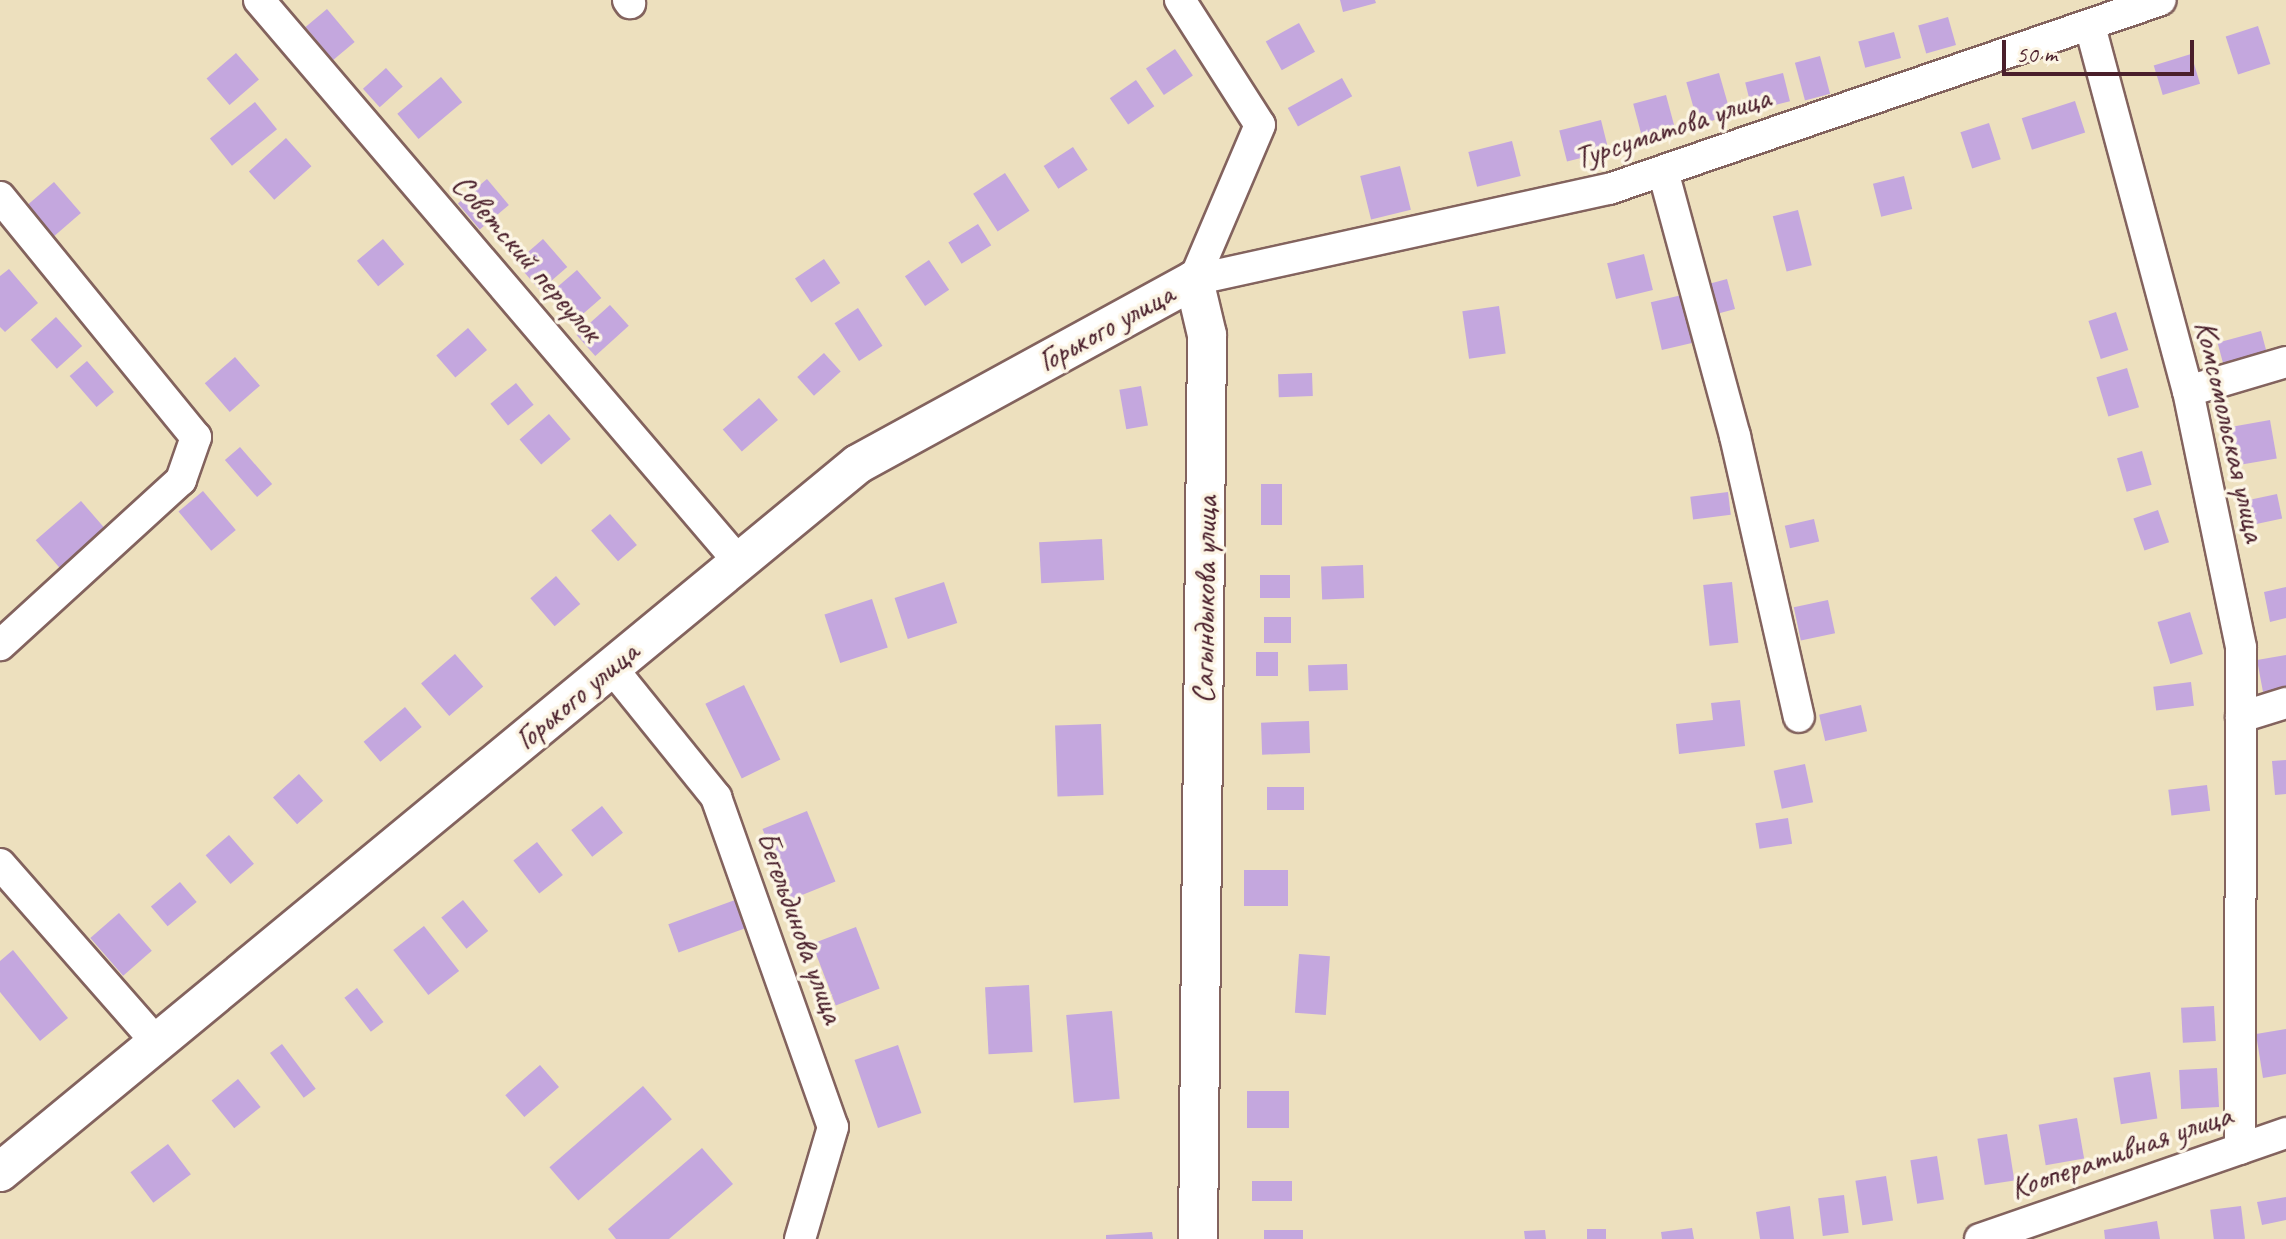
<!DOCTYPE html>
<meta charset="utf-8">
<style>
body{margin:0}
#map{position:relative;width:2286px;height:1239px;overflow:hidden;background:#ede0be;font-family:Caveat,sans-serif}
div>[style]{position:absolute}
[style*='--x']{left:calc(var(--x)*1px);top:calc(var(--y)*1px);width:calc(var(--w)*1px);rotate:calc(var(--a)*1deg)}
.building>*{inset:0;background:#c4a7de;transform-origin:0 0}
.roads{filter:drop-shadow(2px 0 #83635e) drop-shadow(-2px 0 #83635e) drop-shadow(0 2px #83635e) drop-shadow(0 -2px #83635e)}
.minor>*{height:30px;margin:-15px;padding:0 15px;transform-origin:15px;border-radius:15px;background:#fff}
.tertiary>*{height:38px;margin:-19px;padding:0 19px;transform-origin:19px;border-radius:19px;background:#fff}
span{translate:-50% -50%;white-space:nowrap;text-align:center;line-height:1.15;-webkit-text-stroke:7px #fcf5e5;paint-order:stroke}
.street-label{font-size:32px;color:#4a1f2b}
.scale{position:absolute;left:2002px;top:40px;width:192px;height:36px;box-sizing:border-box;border:4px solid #4a1f2b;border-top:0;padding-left:10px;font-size:24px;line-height:28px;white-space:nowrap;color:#4a1f2b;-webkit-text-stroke:6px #fcf5e5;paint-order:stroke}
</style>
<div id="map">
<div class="building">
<div style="clip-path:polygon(1340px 0,1375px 0,1376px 3px,1343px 12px)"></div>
<div style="left:327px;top:9px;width:43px;height:28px;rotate:50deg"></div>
<div style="left:1948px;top:17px;width:29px;height:31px;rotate:74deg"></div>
<div style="left:1299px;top:23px;width:33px;height:38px;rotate:61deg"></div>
<div style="left:2258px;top:26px;width:40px;height:34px;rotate:72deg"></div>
<div style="left:1894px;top:32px;width:27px;height:37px;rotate:75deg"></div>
<div style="left:1175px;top:49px;width:32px;height:35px;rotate:56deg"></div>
<div style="left:236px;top:53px;width:35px;height:39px;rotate:49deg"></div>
<div style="left:2191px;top:54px;width:31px;height:39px;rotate:73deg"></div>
<div style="left:1820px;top:56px;width:39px;height:26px;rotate:75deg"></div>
<div style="left:386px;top:68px;width:25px;height:31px;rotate:48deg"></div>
<div style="left:1719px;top:73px;width:44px;height:34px;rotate:74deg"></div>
<div style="left:1783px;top:73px;width:29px;height:39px;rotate:76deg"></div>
<div style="left:441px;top:77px;width:33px;height:57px;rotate:50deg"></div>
<div style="left:1342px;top:78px;width:21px;height:62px;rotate:61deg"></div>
<div style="left:1136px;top:80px;width:32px;height:32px;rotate:55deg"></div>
<div style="left:1666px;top:95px;width:34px;height:34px;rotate:75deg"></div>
<div style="left:2075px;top:101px;width:33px;height:56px;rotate:72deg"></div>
<div style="left:255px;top:102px;width:35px;height:58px;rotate:51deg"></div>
<div style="left:1601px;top:120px;width:32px;height:43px;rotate:76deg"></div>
<div style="left:1989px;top:123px;width:38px;height:30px;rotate:72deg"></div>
<div style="left:286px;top:138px;width:38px;height:50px;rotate:48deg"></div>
<div style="left:1512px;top:141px;width:36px;height:45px;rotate:76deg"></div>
<div style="left:1073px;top:147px;width:27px;height:35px;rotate:57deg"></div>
<div style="left:1400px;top:166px;width:45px;height:41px;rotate:76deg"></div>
<div style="left:1005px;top:173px;width:45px;height:38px;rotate:57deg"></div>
<div style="left:1904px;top:176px;width:34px;height:32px;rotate:76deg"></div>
<div style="left:487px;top:179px;width:34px;height:38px;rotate:50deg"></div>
<div style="left:54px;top:182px;width:41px;height:36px;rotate:49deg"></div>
<div style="left:1798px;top:210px;width:57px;height:26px;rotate:76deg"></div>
<div style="left:978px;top:224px;width:25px;height:35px;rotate:58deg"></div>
<div style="left:383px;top:239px;width:33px;height:34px;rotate:50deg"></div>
<div style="left:543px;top:239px;width:37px;height:36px;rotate:49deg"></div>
<div style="left:1644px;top:254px;width:37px;height:38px;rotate:76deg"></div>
<div style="left:824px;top:259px;width:29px;height:35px;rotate:56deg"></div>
<div style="left:929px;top:260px;width:36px;height:29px;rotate:56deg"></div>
<div style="clip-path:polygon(9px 269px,38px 303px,5px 332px,0 327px,0 276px)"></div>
<div style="left:577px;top:270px;width:37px;height:39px;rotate:49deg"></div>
<div style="left:1727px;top:279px;width:31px;height:22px;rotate:75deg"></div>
<div style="left:1682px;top:295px;width:49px;height:32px;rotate:77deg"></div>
<div style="left:610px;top:305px;width:28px;height:45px;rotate:48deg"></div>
<div style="left:1499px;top:306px;width:48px;height:37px;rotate:82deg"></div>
<div style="left:858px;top:308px;width:45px;height:28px;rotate:57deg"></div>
<div style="left:2116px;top:312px;width:40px;height:29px;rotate:72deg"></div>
<div style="left:56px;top:317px;width:39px;height:34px;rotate:48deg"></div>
<div style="left:468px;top:328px;width:29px;height:42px;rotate:49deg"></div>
<div style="left:2261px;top:331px;width:24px;height:45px;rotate:75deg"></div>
<div style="left:824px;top:353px;width:25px;height:36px;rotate:48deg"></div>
<div style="left:235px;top:357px;width:38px;height:40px;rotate:49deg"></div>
<div style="left:87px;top:361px;width:41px;height:23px;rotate:49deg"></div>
<div style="left:2127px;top:368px;width:41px;height:32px;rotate:73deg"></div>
<div style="left:1312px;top:373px;width:23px;height:34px;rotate:88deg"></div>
<div style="left:516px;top:383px;width:28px;height:33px;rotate:51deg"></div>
<div style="left:1141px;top:386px;width:40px;height:22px;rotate:80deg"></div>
<div style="left:759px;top:398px;width:29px;height:48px;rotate:49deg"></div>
<div style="left:549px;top:414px;width:33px;height:39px;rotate:49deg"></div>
<div style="left:2270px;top:420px;width:39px;height:40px;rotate:80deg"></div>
<div style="left:240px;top:447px;width:49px;height:20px;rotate:49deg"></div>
<div style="left:2142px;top:451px;width:35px;height:26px;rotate:74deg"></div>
<div style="left:1261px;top:484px;width:21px;height:41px"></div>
<div style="left:203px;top:491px;width:51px;height:32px;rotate:50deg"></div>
<div style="left:1728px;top:492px;width:23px;height:38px;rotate:83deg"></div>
<div style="left:2277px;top:494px;width:25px;height:30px;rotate:78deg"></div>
<div style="left:81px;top:501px;width:44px;height:60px;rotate:49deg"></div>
<div style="left:2158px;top:510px;width:34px;height:26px;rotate:71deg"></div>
<div style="left:610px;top:514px;width:41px;height:25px;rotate:49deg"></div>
<div style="left:1814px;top:519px;width:23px;height:30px;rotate:77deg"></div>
<div style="left:1102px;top:539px;width:41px;height:63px;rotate:87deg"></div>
<div style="left:1363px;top:565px;width:33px;height:42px;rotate:88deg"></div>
<div style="left:1260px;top:575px;width:30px;height:23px"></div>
<div style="left:556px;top:576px;width:37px;height:34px;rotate:49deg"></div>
<div style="left:944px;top:582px;width:43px;height:52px;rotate:72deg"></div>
<div style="left:1732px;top:582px;width:61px;height:29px;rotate:84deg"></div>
<div style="clip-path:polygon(2286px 587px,2286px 618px,2270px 622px,2264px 592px)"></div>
<div style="left:872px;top:599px;width:51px;height:50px;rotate:72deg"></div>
<div style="left:1828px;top:600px;width:34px;height:35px;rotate:78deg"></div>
<div style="left:2190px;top:612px;width:44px;height:34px;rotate:73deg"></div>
<div style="left:1264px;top:617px;width:27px;height:26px"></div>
<div style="left:1278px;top:652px;width:24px;height:22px;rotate:90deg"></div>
<div style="left:455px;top:654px;width:43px;height:45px;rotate:49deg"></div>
<div style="clip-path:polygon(2286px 655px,2286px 688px,2263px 692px,2257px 660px)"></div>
<div style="left:1347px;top:664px;width:26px;height:39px;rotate:88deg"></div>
<div style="left:2191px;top:682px;width:24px;height:38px;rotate:83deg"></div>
<div style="left:744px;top:685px;width:83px;height:43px;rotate:64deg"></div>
<div style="clip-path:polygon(1740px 700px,1745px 746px,1679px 754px,1676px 724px,1713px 720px,1711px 703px)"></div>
<div style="left:1861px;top:705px;width:27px;height:43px;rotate:77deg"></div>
<div style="left:405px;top:707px;width:26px;height:54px;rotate:50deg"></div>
<div style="left:1309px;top:721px;width:32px;height:48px;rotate:88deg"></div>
<div style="left:1101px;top:724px;width:71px;height:46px;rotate:88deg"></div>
<div style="clip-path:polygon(2286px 760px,2286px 794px,2275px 795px,2272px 761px)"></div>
<div style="left:1805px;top:764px;width:39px;height:32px;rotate:78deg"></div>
<div style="left:299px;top:774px;width:36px;height:35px;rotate:48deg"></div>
<div style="left:2207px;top:785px;width:26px;height:39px;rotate:83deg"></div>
<div style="left:1267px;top:787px;width:37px;height:23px"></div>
<div style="left:602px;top:806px;width:34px;height:39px;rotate:52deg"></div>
<div style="left:807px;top:811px;width:76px;height:48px;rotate:68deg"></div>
<div style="left:1788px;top:818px;width:26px;height:33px;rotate:81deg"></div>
<div style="left:229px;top:835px;width:38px;height:31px;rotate:49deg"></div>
<div style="left:537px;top:842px;width:42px;height:30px;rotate:52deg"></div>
<div style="left:1288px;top:870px;width:36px;height:44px;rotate:90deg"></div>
<div style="left:180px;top:882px;width:26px;height:38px;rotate:50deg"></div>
<div style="left:463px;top:900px;width:40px;height:28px;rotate:51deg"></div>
<div style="left:735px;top:900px;width:30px;height:71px;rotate:70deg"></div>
<div style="left:119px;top:913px;width:50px;height:38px;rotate:49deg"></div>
<div style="left:424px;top:926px;width:57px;height:39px;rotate:52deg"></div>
<div style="left:856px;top:927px;width:66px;height:47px;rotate:69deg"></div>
<div style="clip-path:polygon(13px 950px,68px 1018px,40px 1041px,0 992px,0 961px)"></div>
<div style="left:1299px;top:954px;width:31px;height:59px;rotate:4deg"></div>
<div style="left:1029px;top:985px;width:67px;height:44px;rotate:87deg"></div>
<div style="left:357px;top:988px;width:43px;height:16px;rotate:52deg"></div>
<div style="left:2214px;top:1006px;width:35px;height:33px;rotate:87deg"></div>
<div style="left:1112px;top:1011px;width:88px;height:46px;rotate:85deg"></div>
<div style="clip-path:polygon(2286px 1029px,2286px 1074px,2263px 1078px,2256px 1034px)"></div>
<div style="left:282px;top:1044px;width:56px;height:15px;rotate:53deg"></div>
<div style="left:898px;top:1045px;width:72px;height:46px;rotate:71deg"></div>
<div style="left:540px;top:1065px;width:29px;height:46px;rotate:49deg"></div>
<div style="left:2217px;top:1068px;width:39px;height:38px;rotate:87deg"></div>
<div style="left:2150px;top:1072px;width:47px;height:37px;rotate:81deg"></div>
<div style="left:238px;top:1079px;width:36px;height:34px;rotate:51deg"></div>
<div style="left:643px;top:1086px;width:44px;height:124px;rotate:49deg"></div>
<div style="left:1247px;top:1091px;width:42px;height:37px"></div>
<div style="left:2077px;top:1118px;width:41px;height:39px;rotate:80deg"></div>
<div style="left:2007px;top:1134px;width:47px;height:30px;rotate:81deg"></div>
<div style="left:168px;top:1144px;width:38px;height:47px;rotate:53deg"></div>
<div style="clip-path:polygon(702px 1148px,733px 1184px,669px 1239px,616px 1239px,608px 1229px)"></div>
<div style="left:1937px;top:1156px;width:44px;height:27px;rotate:81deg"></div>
<div style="left:1886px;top:1176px;width:45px;height:31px;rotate:81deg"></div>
<div style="left:1292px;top:1181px;width:20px;height:40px;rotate:90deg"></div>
<div style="left:1844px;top:1195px;width:38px;height:26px;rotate:83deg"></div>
<div style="clip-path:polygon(2286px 1197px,2286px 1220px,2262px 1225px,2257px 1202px)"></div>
<div style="clip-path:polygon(1790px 1206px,1794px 1239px,1760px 1239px,1756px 1212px)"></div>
<div style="left:2241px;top:1206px;width:33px;height:31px;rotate:83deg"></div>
<div style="clip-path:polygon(2157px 1221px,2160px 1239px,2105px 1239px,2104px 1230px)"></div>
<div style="clip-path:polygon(1692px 1228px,1694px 1239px,1662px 1239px,1661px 1232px)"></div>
<div style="left:1606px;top:1229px;width:10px;height:19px;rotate:90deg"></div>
<div style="left:1303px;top:1230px;width:9px;height:39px;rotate:90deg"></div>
<div style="clip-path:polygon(1545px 1230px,1546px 1239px,1525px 1239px,1524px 1231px)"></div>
<div style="clip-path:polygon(1152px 1232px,1153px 1239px,1106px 1239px,1106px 1235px)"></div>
</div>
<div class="roads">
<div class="minor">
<div style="--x:259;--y:0;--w:739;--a:49.5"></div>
<div style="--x:628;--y:0;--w:4;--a:56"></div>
<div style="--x:1180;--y:0;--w:148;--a:57.4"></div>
<div style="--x:1260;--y:125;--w:168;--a:113.1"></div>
<div style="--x:2090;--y:26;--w:378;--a:75"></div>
<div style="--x:2188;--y:391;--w:262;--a:78.3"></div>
<div style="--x:2241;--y:648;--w:501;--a:90.11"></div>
<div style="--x:1663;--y:171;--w:275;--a:74.8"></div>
<div style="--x:1735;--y:436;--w:288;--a:77.2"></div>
<div style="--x:0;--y:197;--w:310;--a:50.8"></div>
<div style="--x:196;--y:437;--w:46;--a:109.2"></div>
<div style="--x:181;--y:480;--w:245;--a:137.6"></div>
<div style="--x:1194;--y:280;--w:425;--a:-12.4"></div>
<div style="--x:1609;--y:189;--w:583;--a:-18.9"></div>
<div style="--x:2188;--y:391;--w:102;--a:-16.5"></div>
<div style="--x:612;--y:668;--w:166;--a:51.1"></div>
<div style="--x:716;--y:797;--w:350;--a:70.5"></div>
<div style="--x:833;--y:1127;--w:117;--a:106.4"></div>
<div style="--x:2241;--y:717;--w:47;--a:-17.3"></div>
<div style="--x:0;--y:864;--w:238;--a:48.7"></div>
<div style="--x:1980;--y:1239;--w:324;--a:-19.1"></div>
</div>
<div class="tertiary">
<div style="--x:0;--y:1172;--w:1112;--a:-39.53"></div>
<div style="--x:858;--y:464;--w:383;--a:-28.7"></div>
<div style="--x:1194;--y:280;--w:57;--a:76.7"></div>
<div style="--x:1207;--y:335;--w:904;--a:90.57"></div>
</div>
</div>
<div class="street-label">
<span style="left:1672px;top:128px;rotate:-18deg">Турсуматова улица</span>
<span style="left:527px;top:258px;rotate:49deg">Советский переулок</span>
<span style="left:1106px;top:328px;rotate:-29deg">Горького улица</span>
<span style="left:2230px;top:431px;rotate:77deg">Комсомольская улица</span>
<span style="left:1205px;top:600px;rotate:-89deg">Сагындыкова улица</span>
<span style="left:577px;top:696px;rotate:-40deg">Горького улица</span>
<span style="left:800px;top:927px;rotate:70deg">Бегельдинова улица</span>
<span style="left:2121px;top:1152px;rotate:-19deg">Кооперативная улица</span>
</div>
<div class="scale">50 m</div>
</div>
